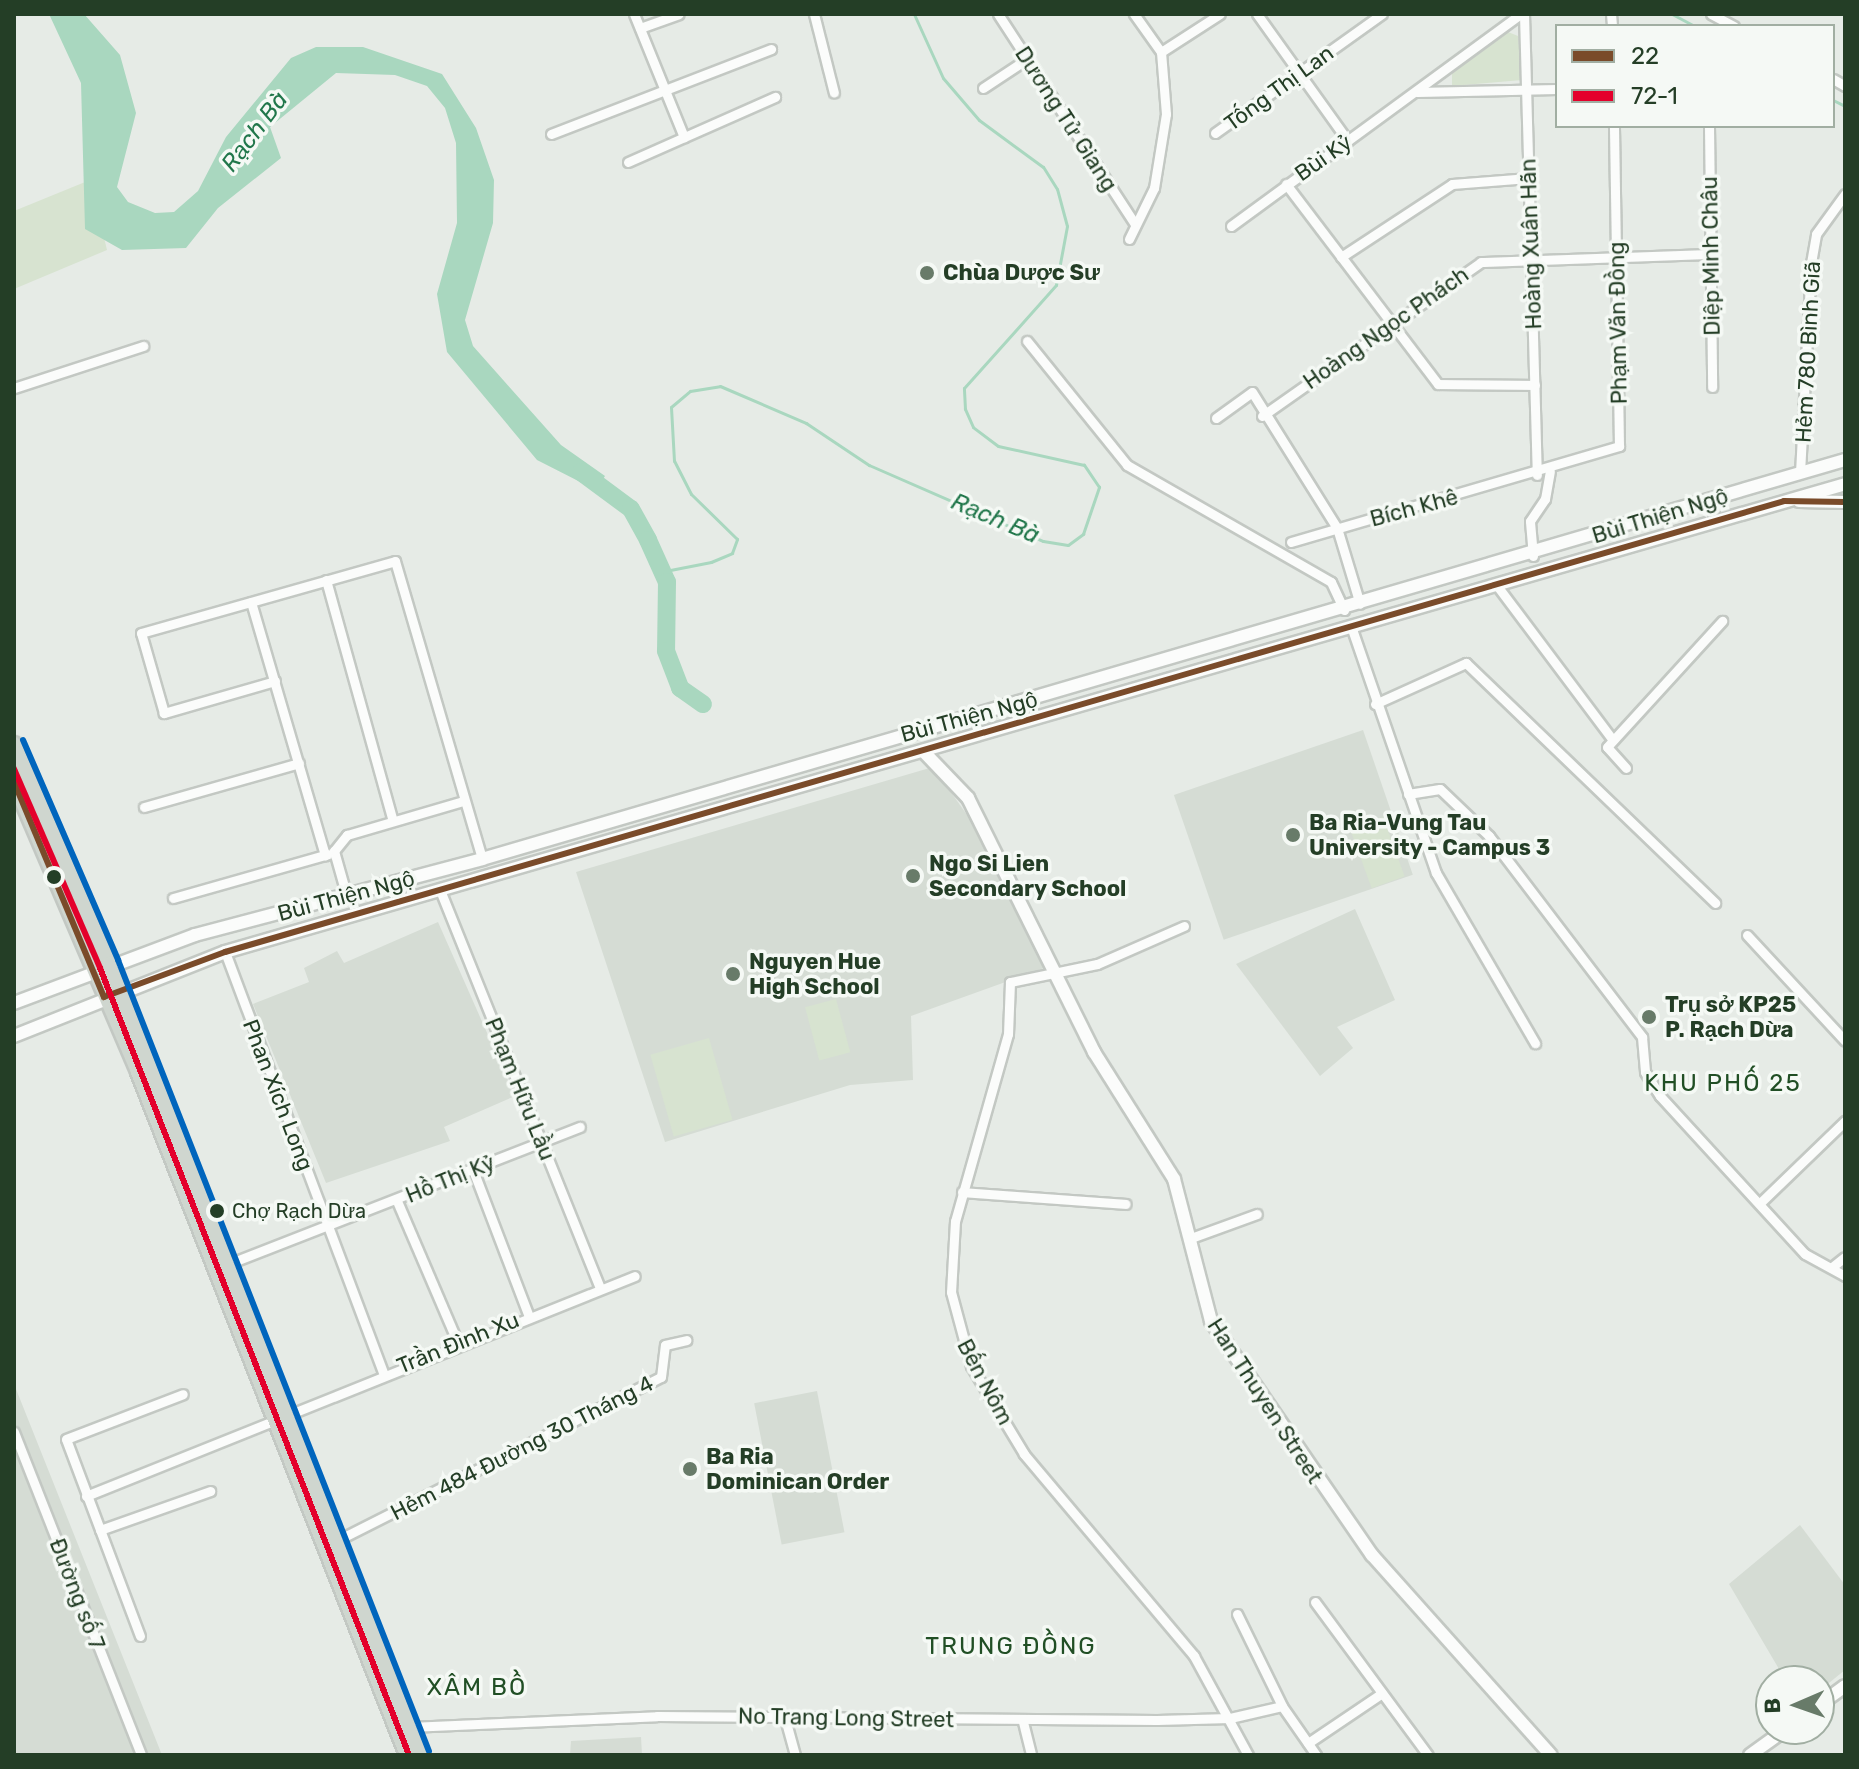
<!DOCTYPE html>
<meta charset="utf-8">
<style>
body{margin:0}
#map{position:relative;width:1859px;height:1769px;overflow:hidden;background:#e6ebe6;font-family:Rubik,sans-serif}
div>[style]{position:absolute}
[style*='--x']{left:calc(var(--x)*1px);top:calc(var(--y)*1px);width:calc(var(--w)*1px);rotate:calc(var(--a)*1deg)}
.built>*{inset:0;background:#d5dcd4;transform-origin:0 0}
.green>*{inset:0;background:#d7e3d0;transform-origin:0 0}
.water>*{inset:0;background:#a9d7bf}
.stream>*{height:3px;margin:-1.5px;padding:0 1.5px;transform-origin:1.5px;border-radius:1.5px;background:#a9d7bf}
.river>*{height:18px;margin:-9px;padding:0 9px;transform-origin:9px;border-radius:9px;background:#a9d7bf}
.roads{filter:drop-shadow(2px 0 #c3c8c3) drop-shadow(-2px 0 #c3c8c3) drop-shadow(0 2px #c3c8c3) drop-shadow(0 -2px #c3c8c3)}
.street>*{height:9px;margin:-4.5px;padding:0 4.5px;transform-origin:4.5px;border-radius:4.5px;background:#fbfcfb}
.secondary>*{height:12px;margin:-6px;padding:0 6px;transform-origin:6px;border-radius:6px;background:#fbfcfb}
.primary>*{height:14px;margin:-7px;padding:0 7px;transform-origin:7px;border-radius:7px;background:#cfd6cf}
.bus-1>*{height:6px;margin:-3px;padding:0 3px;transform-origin:3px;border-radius:3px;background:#7a4b2a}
.bus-2>*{height:6px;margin:-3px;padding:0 3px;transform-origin:3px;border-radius:3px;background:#e4002b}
.bus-3>*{height:6px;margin:-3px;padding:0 3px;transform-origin:3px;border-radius:3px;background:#0065bd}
.dots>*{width:22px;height:22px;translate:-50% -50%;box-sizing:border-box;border:4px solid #f5f9f5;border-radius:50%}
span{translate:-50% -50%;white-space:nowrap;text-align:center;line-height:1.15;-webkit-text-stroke:7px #f5f9f5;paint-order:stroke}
.bus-label{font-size:20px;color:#243e26}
.left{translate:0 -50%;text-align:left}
.street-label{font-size:22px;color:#243e26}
.poi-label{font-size:22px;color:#243e26;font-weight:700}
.water-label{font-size:24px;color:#21774b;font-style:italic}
.neighbourhood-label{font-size:24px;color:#214f25;letter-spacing:2px}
.frame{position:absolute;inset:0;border:16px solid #243e26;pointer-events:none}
.legend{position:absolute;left:1555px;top:24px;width:280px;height:104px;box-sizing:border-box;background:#f5f9f5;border:2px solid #a1aea2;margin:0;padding:10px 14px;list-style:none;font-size:24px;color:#243e26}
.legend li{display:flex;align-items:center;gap:16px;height:40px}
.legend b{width:40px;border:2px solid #a1aea2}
.north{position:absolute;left:1755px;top:1665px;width:80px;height:80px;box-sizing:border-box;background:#f5f9f5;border:2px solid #a1aea2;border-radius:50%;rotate:268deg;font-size:22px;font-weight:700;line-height:32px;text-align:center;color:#243e26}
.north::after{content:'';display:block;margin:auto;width:28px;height:36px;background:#687b69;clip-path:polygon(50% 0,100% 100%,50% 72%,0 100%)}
</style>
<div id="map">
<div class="built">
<div style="left:1363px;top:730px;width:153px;height:200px;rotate:71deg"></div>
<div style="clip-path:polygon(933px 767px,982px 836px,1044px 968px,911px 1016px,913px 1080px,850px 1085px,665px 1142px,576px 872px)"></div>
<div style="clip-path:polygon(1355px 909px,1395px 1000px,1337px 1027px,1353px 1048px,1320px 1076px,1236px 964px)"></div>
<div style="clip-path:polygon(438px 922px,515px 1096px,444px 1127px,450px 1141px,326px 1183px,253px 1004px,309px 982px,304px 968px,337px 951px,344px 963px)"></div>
<div style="clip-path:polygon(14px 1384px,69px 1522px,162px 1755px,14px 1755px)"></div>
<div style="left:817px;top:1391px;width:144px;height:64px;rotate:79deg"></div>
<div style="clip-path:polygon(1800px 1525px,1845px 1585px,1845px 1670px,1819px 1691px,1819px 1681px,1786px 1681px,1729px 1584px)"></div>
<div style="clip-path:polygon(641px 1737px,642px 1755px,570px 1755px,571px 1741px)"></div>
</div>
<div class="green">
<div style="clip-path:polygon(1508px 32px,1518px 36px,1522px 80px,1452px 86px,1452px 71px)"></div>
<div style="clip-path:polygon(90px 180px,107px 250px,14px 289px,14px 211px)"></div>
<div style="left:1383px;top:817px;width:63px;height:35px;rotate:70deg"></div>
<div style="left:836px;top:999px;width:55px;height:32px;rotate:75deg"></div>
<div style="left:709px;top:1038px;width:85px;height:61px;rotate:74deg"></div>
</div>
<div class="water">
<div style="clip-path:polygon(49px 14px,84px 14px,120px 55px,136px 113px,117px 187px,128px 202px,155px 213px,174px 212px,198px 191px,226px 137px,291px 58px,316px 47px,363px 47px,442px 74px,476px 128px,494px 180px,493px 223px,465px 320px,473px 346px,561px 445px,605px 476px,596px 490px,537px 460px,447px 352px,437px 294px,457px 223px,456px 143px,445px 108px,427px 86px,395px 75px,336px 73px,270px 127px,281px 158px,218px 208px,186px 248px,122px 250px,85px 229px,81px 83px)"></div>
</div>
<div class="stream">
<div style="--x:1672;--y:14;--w:26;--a:28"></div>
<div style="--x:1833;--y:100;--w:13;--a:27"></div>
<div style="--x:660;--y:572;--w:52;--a:-11.1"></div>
<div style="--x:711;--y:562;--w:23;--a:-23"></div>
<div style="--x:732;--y:553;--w:15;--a:-70"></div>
<div style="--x:737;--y:539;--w:64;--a:-135.6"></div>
<div style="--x:691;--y:494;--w:37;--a:-117"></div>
<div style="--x:674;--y:461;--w:54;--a:-93.2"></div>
<div style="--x:671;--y:407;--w:25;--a:-40"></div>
<div style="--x:690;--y:391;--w:30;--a:-9"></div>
<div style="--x:720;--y:386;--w:94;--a:23.3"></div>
<div style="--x:806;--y:423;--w:76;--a:33.7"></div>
<div style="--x:869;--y:465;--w:190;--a:23.6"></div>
<div style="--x:1043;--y:541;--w:25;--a:9"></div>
<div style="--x:1068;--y:545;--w:19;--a:-36"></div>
<div style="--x:1083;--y:534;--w:50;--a:-71.2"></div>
<div style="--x:1099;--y:487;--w:27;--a:-124"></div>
<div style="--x:1084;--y:465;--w:88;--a:-167.5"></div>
<div style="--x:998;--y:446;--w:31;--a:-143"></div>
<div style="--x:973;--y:427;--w:20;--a:-114"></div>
<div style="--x:965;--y:409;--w:21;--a:-93"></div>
<div style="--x:964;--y:388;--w:138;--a:-48.2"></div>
<div style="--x:1056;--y:285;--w:60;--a:-79.4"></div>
<div style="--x:1067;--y:226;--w:38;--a:-105"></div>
<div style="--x:1057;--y:189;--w:26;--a:-122"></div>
<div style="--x:1043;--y:167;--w:79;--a:-143.7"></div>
<div style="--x:979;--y:120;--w:55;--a:-130.6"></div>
<div style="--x:943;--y:78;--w:70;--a:-114.4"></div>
</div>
<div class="river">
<div style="--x:581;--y:472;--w:62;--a:36.5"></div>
<div style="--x:631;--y:509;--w:35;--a:61"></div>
<div style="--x:648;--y:540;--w:46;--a:65.7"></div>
<div style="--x:667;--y:582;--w:69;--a:90.8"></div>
<div style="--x:666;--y:651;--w:40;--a:69"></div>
<div style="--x:680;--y:688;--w:28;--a:35"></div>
</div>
<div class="roads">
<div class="street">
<div style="--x:634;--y:14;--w:133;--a:67.9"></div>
<div style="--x:814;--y:14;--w:81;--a:75.8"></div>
<div style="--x:998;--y:14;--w:251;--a:56.9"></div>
<div style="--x:1257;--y:14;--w:156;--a:54.4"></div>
<div style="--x:1524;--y:14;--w:461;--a:88.4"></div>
<div style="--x:1611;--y:14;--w:12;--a:85"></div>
<div style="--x:1711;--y:14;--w:26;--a:28"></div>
<div style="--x:640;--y:28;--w:41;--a:-19.7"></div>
<div style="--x:1161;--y:52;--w:70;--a:-32.8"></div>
<div style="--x:1833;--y:79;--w:14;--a:30"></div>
<div style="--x:983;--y:88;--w:53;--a:-33.4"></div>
<div style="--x:1417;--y:92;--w:140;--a:-1.2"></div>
<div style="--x:1709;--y:126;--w:261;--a:89.3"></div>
<div style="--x:1215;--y:133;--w:205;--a:-35.5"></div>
<div style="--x:551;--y:134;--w:236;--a:-21.1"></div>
<div style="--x:628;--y:162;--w:161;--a:-23.9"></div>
<div style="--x:1286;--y:184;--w:251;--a:52.8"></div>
<div style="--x:1438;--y:384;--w:97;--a:0.6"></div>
<div style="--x:1231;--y:226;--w:359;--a:-36.2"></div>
<div style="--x:1129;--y:239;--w:57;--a:-63.9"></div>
<div style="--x:1154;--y:188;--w:75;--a:-80.8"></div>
<div style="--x:1166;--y:114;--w:62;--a:-94.6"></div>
<div style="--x:1161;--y:52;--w:47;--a:-125.4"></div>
<div style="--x:1341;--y:257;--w:133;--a:-33.3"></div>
<div style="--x:1452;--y:184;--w:77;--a:-4.5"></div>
<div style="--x:1027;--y:341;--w:159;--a:51.1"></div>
<div style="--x:1127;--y:465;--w:235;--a:29.8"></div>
<div style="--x:1331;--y:582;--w:31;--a:65"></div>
<div style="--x:14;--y:388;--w:136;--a:-18"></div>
<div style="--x:1262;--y:416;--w:268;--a:-35.1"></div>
<div style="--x:1481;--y:262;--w:230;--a:-2"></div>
<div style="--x:1216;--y:418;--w:44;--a:-35.8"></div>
<div style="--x:1252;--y:392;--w:160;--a:58"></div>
<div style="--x:1337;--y:528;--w:79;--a:73.2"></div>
<div style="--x:1800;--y:473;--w:210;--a:-87"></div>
<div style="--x:1811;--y:263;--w:29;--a:-80"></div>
<div style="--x:1816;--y:234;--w:49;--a:-54.1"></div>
<div style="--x:1291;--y:542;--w:342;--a:-16.3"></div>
<div style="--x:1619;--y:446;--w:320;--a:-90.9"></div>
<div style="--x:1533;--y:556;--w:35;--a:-95"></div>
<div style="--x:1530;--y:521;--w:27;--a:-56"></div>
<div style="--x:1545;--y:499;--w:28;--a:-80"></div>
<div style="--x:326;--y:580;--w:250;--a:74.5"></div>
<div style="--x:1498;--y:587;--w:191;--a:53.1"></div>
<div style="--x:251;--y:602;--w:264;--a:73.7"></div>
<div style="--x:1352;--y:629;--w:258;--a:71"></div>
<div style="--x:1436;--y:873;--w:197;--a:59.8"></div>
<div style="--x:275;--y:681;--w:116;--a:163.9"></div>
<div style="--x:164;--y:713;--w:83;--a:-106"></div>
<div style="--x:141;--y:633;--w:264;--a:-15.8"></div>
<div style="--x:395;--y:561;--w:310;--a:73.7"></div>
<div style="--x:1375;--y:704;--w:100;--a:-24.3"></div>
<div style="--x:1466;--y:663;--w:346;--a:43.9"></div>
<div style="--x:1626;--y:768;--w:28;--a:-132"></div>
<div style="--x:1607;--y:747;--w:171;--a:-47.6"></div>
<div style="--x:1408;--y:794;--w:32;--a:-9"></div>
<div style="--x:1440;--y:789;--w:68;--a:43.8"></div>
<div style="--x:1489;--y:836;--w:253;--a:52.7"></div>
<div style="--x:1642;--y:1037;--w:35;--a:85"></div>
<div style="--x:1645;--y:1072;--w:28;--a:58"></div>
<div style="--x:1660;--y:1096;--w:214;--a:47.5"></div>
<div style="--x:1805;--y:1254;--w:46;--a:28.8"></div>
<div style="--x:144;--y:807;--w:161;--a:-15.8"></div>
<div style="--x:440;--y:890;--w:430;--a:68.1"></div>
<div style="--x:347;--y:897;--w:48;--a:-105.8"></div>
<div style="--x:334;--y:851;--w:21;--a:-51"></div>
<div style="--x:347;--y:835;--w:121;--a:-16.3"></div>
<div style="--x:173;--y:898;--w:161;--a:-15.8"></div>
<div style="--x:1184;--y:926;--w:95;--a:156.4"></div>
<div style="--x:1097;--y:964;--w:89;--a:168.3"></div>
<div style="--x:1010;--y:982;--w:52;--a:92.2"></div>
<div style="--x:1008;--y:1034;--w:194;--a:105.8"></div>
<div style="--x:955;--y:1221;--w:71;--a:93.2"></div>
<div style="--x:951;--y:1292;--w:77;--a:74.9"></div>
<div style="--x:971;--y:1366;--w:103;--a:58.9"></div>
<div style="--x:1024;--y:1454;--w:264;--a:49.9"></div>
<div style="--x:1194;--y:1656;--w:113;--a:61.4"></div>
<div style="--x:1747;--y:935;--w:144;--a:47.2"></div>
<div style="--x:225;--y:952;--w:450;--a:69.4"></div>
<div style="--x:473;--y:1170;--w:154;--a:69.1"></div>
<div style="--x:962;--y:1192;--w:164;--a:4.2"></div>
<div style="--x:397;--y:1201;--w:155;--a:66.8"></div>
<div style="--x:1761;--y:1202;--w:117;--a:-44"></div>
<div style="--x:1191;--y:1238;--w:70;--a:-20"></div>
<div style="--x:223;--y:1266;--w:383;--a:-21.3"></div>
<div style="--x:1832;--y:1267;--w:16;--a:-38"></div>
<div style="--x:14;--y:1432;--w:347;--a:68.5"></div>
<div style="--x:86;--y:1496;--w:591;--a:-21.84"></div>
<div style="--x:100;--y:1530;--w:117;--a:-19.5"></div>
<div style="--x:334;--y:1542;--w:366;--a:-26.8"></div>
<div style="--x:661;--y:1377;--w:32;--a:-83"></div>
<div style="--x:665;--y:1345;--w:22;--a:-13"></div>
<div style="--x:1315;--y:1602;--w:190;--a:53.6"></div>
<div style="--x:1237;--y:1614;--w:102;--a:63.9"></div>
<div style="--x:1282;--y:1706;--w:60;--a:55.2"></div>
<div style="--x:140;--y:1636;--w:210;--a:-110.6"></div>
<div style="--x:66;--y:1439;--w:125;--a:-21"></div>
<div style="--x:784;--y:1715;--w:41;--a:74.6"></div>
<div style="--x:1023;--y:1722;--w:34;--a:76"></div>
<div style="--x:409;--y:1727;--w:248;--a:-2.5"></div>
<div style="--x:657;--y:1716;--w:500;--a:0.46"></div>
<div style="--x:1157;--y:1720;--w:73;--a:-1.6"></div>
<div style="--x:1230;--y:1718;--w:53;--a:-13"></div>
<div style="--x:1308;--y:1743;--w:89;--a:-34"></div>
</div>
<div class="secondary">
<div style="--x:1799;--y:501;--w:46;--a:1.2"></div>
<div style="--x:923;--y:751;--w:65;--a:46.2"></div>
<div style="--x:968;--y:798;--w:284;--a:63.6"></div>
<div style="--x:1094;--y:1052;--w:150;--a:57.8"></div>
<div style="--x:1174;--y:1179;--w:147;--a:75.4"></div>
<div style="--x:1211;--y:1321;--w:284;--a:55.5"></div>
<div style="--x:1372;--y:1555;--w:268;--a:48.2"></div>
<div style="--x:14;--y:1003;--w:193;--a:-20.6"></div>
<div style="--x:195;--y:935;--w:297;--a:-14.8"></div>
<div style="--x:482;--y:859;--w:1420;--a:-16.32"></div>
<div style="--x:14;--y:1036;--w:227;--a:-21.7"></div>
<div style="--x:225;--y:952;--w:1686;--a:-16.11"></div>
<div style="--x:1819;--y:1705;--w:32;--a:-36"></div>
<div style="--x:1750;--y:1755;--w:44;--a:-35.8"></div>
</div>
<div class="primary">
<div style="--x:14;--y:744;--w:240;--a:66.6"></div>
<div style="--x:109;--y:964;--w:850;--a:68.54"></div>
<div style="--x:14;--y:782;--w:315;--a:66.8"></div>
<div style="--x:138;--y:1072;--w:734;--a:68.5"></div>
</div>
</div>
<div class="bus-1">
<div style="--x:14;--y:782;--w:233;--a:67.3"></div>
<div style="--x:104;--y:997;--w:129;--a:-20.4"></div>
<div style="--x:225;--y:952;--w:1623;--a:-16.13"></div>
<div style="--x:1784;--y:501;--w:61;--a:0.9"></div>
</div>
<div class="bus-2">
<div style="--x:14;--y:769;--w:217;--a:66.6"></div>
<div style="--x:100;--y:968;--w:845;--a:68.56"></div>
</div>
<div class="bus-3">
<div style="--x:23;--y:740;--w:240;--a:66.6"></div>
<div style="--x:118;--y:960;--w:850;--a:68.54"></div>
</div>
<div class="dots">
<div style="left:927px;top:273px;background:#687b69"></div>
<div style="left:1293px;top:835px;background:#687b69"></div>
<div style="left:913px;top:876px;background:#687b69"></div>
<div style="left:54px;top:877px;background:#243e26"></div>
<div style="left:733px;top:974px;background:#687b69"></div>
<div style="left:1649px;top:1017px;background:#687b69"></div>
<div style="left:217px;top:1211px;background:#243e26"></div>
<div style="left:690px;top:1469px;background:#687b69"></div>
</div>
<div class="bus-label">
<span class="left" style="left:232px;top:1211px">Chợ Rạch Dừa</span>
</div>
<div class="street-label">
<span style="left:1279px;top:88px;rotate:-36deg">Tống Thị Lan</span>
<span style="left:1066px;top:119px;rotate:57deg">Dương Tử Giang</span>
<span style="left:1323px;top:158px;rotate:-35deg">Bùi Kỷ</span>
<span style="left:1531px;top:244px;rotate:-92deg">Hoàng Xuân Hãn</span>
<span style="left:1711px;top:256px;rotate:-91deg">Diệp Minh Châu</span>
<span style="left:1618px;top:323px;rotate:-91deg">Phạm Văn Đồng</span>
<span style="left:1386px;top:328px;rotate:-35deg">Hoàng Ngọc Phách</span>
<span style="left:1808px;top:352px;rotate:-87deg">Hẻm 780 Bình Giã</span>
<span style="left:1414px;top:508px;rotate:-15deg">Bích Khê</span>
<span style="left:1660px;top:516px;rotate:-17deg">Bùi Thiện Ngộ</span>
<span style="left:969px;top:717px;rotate:-15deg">Bùi Thiện Ngộ</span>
<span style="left:346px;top:896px;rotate:-15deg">Bùi Thiện Ngộ</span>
<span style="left:520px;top:1089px;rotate:68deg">Phạm Hữu Lầu</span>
<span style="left:278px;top:1095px;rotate:69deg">Phan Xích Long</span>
<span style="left:450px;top:1179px;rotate:-22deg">Hồ Thị Kỷ</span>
<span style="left:458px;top:1343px;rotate:-22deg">Trần Đình Xu</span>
<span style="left:985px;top:1382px;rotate:62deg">Bến Nôm</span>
<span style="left:1265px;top:1401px;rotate:57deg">Han Thuyen Street</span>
<span style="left:522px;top:1448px;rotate:-27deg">Hẻm 484 Đường 30 Tháng 4</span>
<span style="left:77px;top:1594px;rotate:69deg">Đường số 7</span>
<span style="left:846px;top:1718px;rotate:1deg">No Trang Long Street</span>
</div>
<div class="poi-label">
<span class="left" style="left:943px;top:273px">Chùa Dược Sư</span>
<span class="left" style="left:1309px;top:835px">Ba Ria-Vung Tau<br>University - Campus 3</span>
<span class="left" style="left:929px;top:876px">Ngo Si Lien<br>Secondary School</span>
<span class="left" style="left:749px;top:974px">Nguyen Hue<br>High School</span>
<span class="left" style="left:1665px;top:1017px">Trụ sở KP25<br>P. Rạch Dừa</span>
<span class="left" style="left:706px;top:1469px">Ba Ria<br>Dominican Order</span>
</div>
<div class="water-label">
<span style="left:255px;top:132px;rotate:-53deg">Rạch Bà</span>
<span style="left:995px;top:519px;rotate:23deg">Rạch Bà</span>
</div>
<div class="neighbourhood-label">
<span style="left:1723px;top:1084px">KHU PHỐ 25</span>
<span style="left:1011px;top:1647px">TRUNG ĐỒNG</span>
<span style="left:477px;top:1688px">XÂM BỒ</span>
</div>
<div class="frame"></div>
<ul class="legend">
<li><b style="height:10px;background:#7a4b2a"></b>22</li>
<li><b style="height:10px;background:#e4002b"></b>72-1</li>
</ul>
<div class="north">B</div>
</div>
